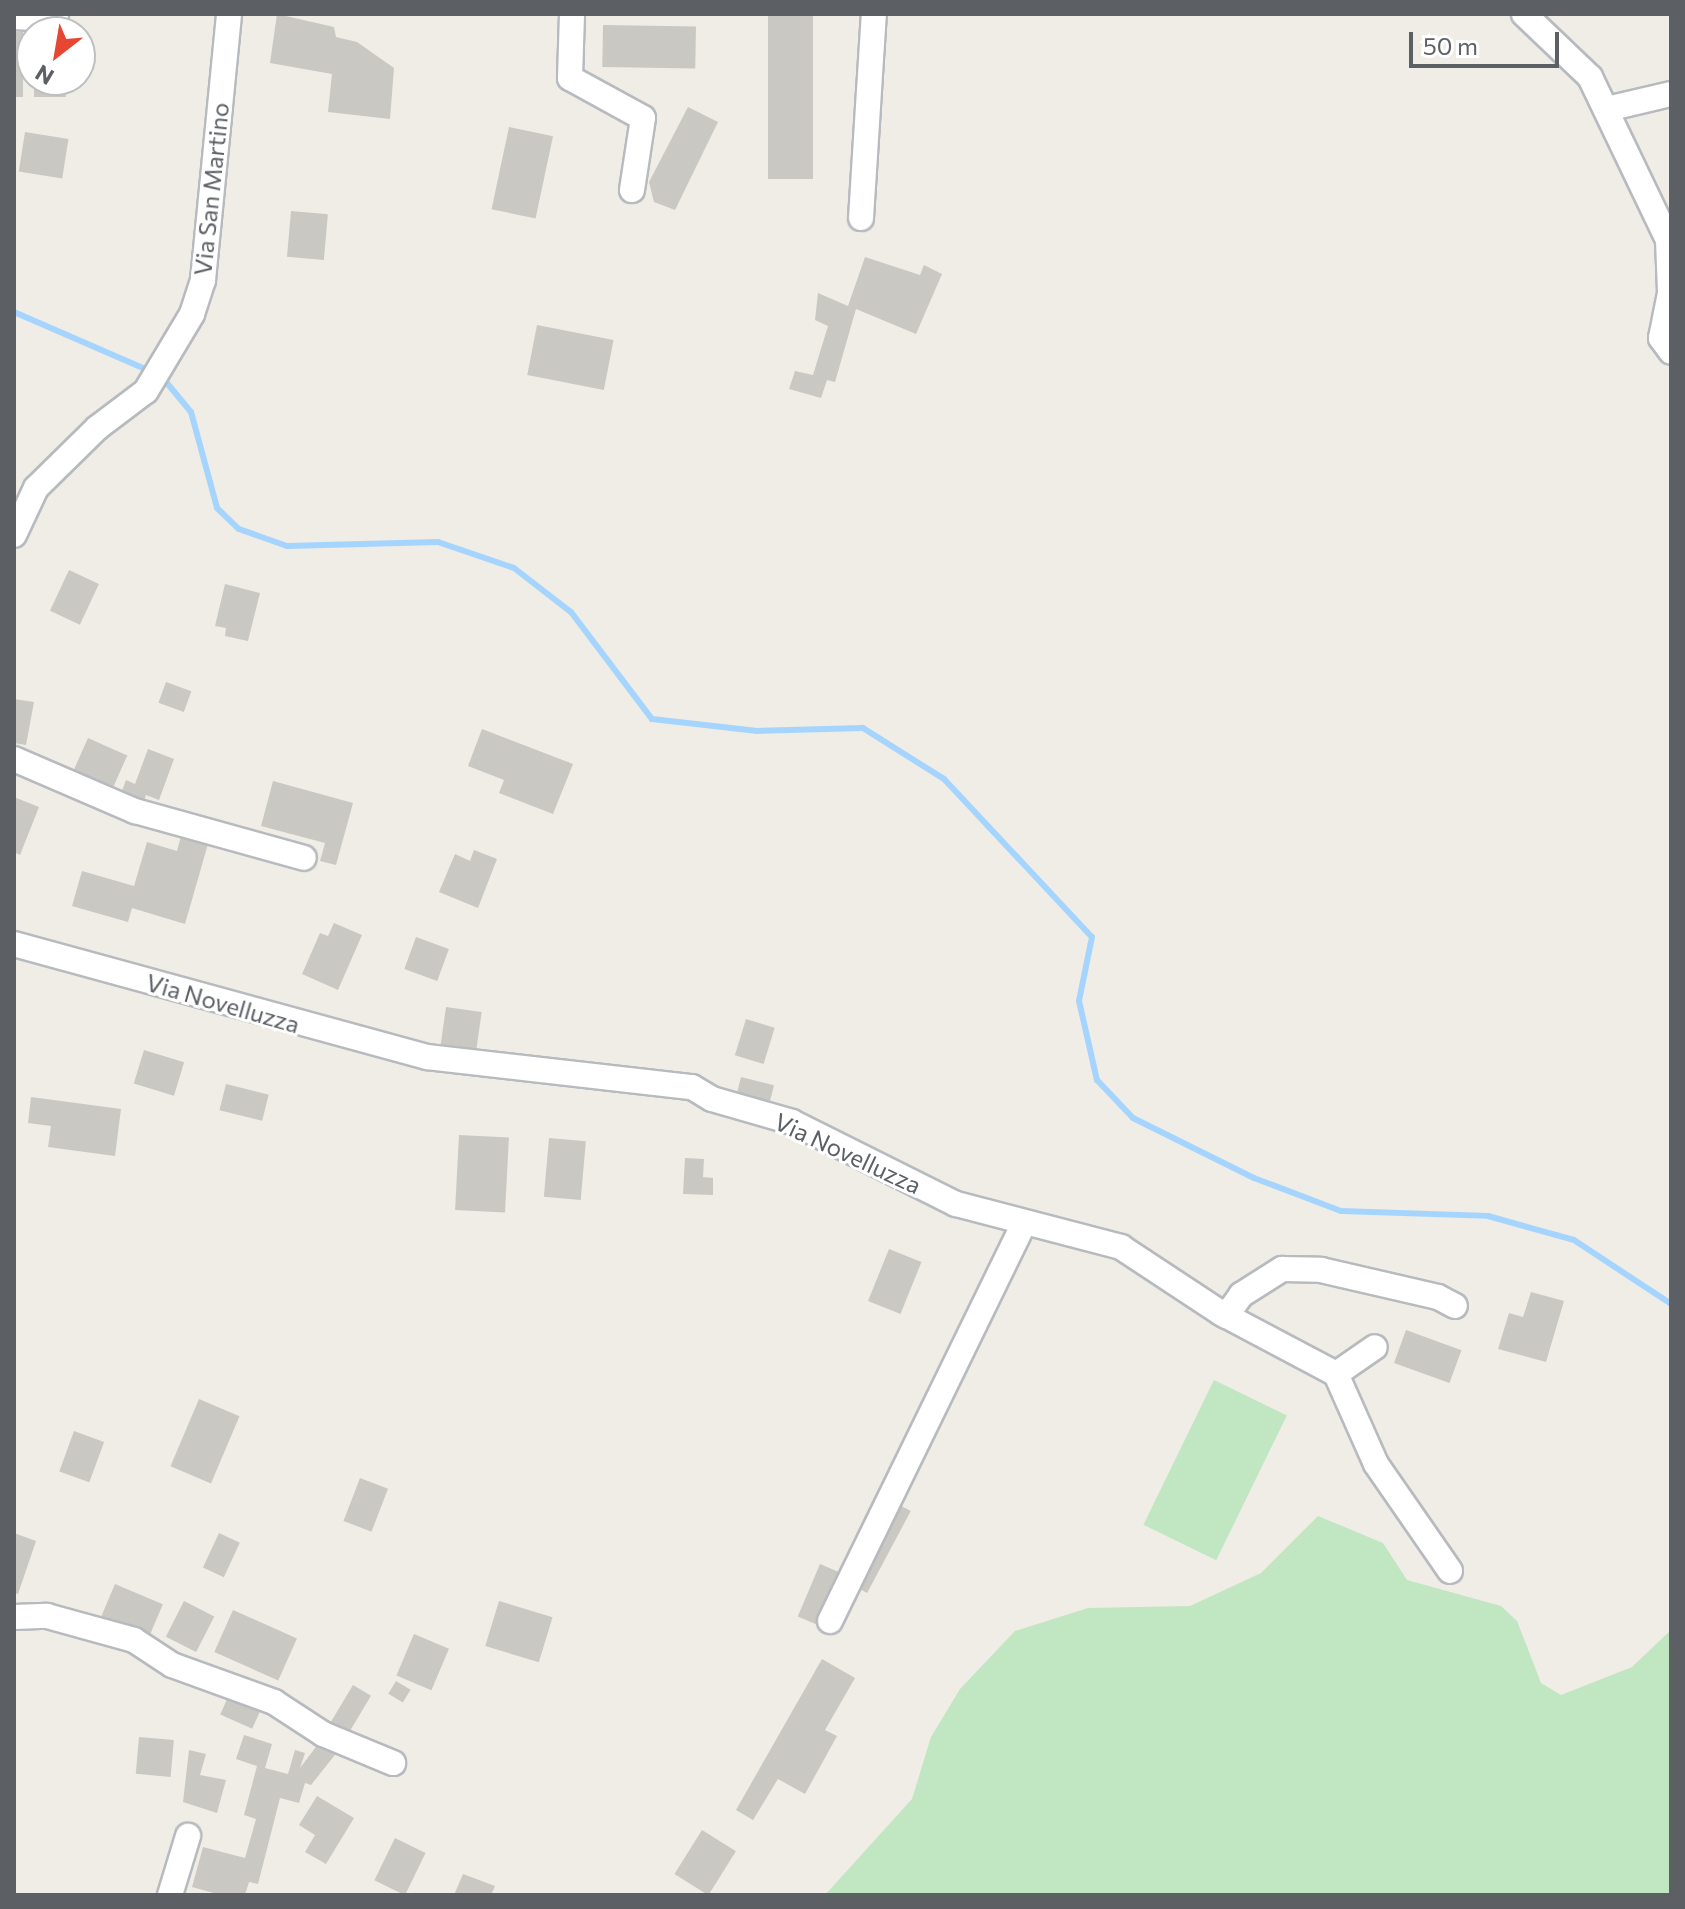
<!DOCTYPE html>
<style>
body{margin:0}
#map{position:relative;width:1685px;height:1909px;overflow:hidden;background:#efede5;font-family:Commissioner,sans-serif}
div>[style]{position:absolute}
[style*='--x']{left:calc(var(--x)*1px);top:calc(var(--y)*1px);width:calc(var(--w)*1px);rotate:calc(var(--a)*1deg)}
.green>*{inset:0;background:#c1e6c2;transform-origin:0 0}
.stream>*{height:6px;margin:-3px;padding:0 3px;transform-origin:3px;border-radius:3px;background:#a5d5fe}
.building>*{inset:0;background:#cac8c2;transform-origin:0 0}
.roads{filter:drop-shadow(2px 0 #b7babe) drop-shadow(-2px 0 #b7babe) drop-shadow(0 2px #b7babe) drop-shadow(0 -2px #b7babe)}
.minor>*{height:24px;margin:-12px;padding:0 12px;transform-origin:12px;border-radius:12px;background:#fff}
span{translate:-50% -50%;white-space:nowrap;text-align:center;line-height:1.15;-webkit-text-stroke:6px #fff;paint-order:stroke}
.street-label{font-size:24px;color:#5c6065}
.frame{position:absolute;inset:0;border:16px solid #5c6065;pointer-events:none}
.north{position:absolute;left:16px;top:16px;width:80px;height:80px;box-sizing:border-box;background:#fff;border:2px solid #bebfc1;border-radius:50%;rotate:211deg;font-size:22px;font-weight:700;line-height:32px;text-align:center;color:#5c6065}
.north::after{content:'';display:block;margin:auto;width:28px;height:36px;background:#e74632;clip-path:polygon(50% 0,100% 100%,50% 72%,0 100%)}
.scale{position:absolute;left:1409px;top:32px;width:150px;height:36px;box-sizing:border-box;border:4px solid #5c6065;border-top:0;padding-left:10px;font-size:24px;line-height:28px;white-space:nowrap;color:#5c6065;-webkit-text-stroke:6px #fff;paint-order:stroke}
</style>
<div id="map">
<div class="green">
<div style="left:1214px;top:1380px;width:81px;height:161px;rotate:26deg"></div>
<div style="clip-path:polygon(1318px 1516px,1383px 1543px,1407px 1580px,1501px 1606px,1517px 1621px,1541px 1683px,1561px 1695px,1632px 1667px,1671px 1630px,1671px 1895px,825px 1895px,912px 1799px,931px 1737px,960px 1689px,1015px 1631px,1088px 1608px,1190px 1606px,1261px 1573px)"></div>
</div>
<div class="stream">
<div style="--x:14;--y:312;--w:150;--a:23.5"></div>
<div style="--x:162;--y:377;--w:45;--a:50.4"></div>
<div style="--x:191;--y:412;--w:99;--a:74.8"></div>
<div style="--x:217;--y:508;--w:30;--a:44"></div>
<div style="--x:239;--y:529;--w:51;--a:19.5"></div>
<div style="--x:287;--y:546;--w:151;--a:-1.5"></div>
<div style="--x:438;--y:542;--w:80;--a:18.9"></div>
<div style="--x:514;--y:568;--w:72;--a:37.7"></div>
<div style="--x:571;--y:612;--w:134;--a:52.9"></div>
<div style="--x:652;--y:719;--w:106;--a:6.5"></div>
<div style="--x:757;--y:731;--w:106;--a:-1.6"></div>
<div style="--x:863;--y:728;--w:96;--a:32.2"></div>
<div style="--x:944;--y:779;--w:216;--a:46.9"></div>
<div style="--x:1092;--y:937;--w:65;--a:101.5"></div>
<div style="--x:1079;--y:1001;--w:81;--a:77.2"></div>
<div style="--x:1097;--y:1080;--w:52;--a:46.5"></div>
<div style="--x:1133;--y:1118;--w:135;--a:26.4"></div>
<div style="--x:1254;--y:1178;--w:93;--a:20.8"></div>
<div style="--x:1341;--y:1211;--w:147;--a:1.9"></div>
<div style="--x:1488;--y:1216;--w:89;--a:15.6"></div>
<div style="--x:1574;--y:1240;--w:116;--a:33.4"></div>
</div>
<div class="building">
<div style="clip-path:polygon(277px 14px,334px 27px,336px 37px,357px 42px,394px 68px,390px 119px,328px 112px,332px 74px,270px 63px)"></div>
<div style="left:768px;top:14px;width:45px;height:165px"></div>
<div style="left:603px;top:25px;width:93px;height:42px;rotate:1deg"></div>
<div style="left:14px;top:32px;width:9px;height:65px"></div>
<div style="left:34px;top:80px;width:32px;height:17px"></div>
<div style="clip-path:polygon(688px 107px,718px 122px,675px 210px,654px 202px,649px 182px)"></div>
<div style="left:509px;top:127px;width:45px;height:84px;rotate:12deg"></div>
<div style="left:25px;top:132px;width:44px;height:40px;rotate:9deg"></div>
<div style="left:291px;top:211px;width:37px;height:46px;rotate:5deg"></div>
<div style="clip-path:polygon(865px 257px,920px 275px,924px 265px,942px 274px,916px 334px,856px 309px,835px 382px,827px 380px,821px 398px,789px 389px,795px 371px,813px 375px,828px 326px,815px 320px,818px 293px,848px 306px)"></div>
<div style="left:537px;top:325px;width:78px;height:51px;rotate:11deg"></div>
<div style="left:69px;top:570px;width:33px;height:45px;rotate:25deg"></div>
<div style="clip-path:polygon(225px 584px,260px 593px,248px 641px,225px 636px,226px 628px,215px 626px)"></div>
<div style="left:166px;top:682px;width:27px;height:22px;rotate:20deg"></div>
<div style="clip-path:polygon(14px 699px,34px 702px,26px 745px,14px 743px)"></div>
<div style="clip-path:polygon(482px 729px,573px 764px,553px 814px,499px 793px,504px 780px,468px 766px)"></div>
<div style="left:88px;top:738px;width:43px;height:42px;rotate:24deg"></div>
<div style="clip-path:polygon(148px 749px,174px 759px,159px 800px,146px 795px,141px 808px,119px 799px,126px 780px,135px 784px)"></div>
<div style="clip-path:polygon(273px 781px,353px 803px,336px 865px,320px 861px,325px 843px,261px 826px)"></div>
<div style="clip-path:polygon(14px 797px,39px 807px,20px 855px,14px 852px)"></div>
<div style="clip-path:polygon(181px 836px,208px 844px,185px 924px,132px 908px,128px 922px,72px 906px,82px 871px,134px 886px,147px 842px,177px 851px)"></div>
<div style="clip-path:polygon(474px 850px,497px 859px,478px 908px,439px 892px,455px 854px,470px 861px)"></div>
<div style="clip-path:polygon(334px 923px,362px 935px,338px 990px,302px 974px,320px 933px,328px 936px)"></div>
<div style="left:416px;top:937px;width:35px;height:34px;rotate:20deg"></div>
<div style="left:446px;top:1007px;width:36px;height:41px;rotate:8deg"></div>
<div style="left:746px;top:1019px;width:30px;height:38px;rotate:17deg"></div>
<div style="left:144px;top:1050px;width:42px;height:35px;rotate:17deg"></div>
<div style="left:741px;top:1077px;width:34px;height:21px;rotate:14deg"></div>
<div style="left:226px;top:1084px;width:44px;height:27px;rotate:14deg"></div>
<div style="clip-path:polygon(31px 1097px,121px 1109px,115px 1156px,48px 1147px,51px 1126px,28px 1123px)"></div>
<div style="left:459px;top:1135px;width:50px;height:75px;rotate:3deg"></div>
<div style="left:549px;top:1138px;width:37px;height:59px;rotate:5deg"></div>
<div style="clip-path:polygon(685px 1158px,704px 1159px,703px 1177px,713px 1178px,713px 1195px,683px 1194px)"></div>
<div style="left:889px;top:1249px;width:35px;height:56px;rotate:22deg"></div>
<div style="clip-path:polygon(1531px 1292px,1564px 1301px,1546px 1362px,1498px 1349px,1509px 1313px,1523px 1317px)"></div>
<div style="left:1406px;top:1330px;width:59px;height:35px;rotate:20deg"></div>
<div style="left:199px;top:1399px;width:44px;height:73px;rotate:23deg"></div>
<div style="left:74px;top:1431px;width:32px;height:43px;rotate:20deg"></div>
<div style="left:360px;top:1478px;width:30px;height:46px;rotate:21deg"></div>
<div style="left:894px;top:1502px;width:19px;height:93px;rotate:28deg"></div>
<div style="clip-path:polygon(14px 1533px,36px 1541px,18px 1594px,14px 1593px)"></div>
<div style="left:219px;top:1533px;width:23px;height:38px;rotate:25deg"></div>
<div style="left:820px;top:1564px;width:25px;height:57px;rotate:23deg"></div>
<div style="left:115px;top:1584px;width:52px;height:42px;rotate:23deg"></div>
<div style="left:184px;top:1601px;width:34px;height:40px;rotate:27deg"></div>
<div style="left:499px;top:1601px;width:56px;height:47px;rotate:17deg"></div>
<div style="left:233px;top:1610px;width:70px;height:46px;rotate:24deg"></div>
<div style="left:414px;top:1634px;width:38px;height:45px;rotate:23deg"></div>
<div style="clip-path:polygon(822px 1659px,855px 1678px,825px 1730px,837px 1736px,805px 1794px,778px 1779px,753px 1820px,736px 1810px)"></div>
<div style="left:396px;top:1681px;width:17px;height:15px;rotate:31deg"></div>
<div style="left:353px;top:1685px;width:21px;height:48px;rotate:31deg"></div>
<div style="left:232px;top:1688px;width:35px;height:29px;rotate:24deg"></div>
<div style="clip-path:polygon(244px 1735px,272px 1744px,265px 1768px,288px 1774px,295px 1750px,305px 1753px,300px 1768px,322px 1739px,338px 1751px,311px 1785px,305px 1783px,299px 1803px,280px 1798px,258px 1884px,249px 1882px,245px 1895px,221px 1895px,192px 1887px,203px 1847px,245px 1858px,256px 1819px,244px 1815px,257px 1766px,236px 1759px)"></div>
<div style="left:139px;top:1737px;width:35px;height:37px;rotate:5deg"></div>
<div style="clip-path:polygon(189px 1750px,206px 1754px,200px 1775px,226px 1780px,217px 1813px,183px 1802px)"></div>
<div style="clip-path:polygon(317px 1796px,354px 1818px,326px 1864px,305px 1852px,315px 1835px,299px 1825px)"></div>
<div style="left:702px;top:1830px;width:40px;height:52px;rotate:32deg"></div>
<div style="left:395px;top:1838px;width:34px;height:47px;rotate:26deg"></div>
<div style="clip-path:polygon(463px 1874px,495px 1886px,491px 1895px,454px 1895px)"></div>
</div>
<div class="roads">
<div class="minor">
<div style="--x:572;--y:14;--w:64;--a:91.8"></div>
<div style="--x:570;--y:78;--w:83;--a:28.7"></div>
<div style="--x:643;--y:118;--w:73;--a:98.7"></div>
<div style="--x:1524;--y:14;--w:91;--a:43.7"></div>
<div style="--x:1590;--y:77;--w:181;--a:64.4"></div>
<div style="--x:1668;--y:240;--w:53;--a:87.8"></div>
<div style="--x:1670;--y:293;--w:46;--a:101.3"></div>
<div style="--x:1661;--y:338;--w:17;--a:54"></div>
<div style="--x:14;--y:17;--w:42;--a:2.7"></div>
<div style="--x:1607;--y:109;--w:66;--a:-13.2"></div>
<div style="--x:861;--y:218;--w:204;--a:-86.4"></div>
<div style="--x:14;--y:535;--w:52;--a:-64.9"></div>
<div style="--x:36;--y:488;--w:86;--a:-44.5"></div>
<div style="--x:97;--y:428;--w:61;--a:-37.1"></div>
<div style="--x:146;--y:391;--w:90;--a:-59.1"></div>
<div style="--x:192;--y:314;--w:36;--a:-72"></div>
<div style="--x:203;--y:280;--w:267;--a:-84.4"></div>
<div style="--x:14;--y:759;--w:132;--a:23.3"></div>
<div style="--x:135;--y:811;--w:175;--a:15.5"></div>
<div style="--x:14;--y:944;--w:428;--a:15.3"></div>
<div style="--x:427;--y:1057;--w:267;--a:6.5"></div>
<div style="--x:692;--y:1087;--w:23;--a:31"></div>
<div style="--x:712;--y:1099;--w:83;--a:16"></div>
<div style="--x:792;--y:1122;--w:183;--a:26.6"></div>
<div style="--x:956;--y:1204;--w:171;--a:14.6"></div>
<div style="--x:1121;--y:1247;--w:120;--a:33.4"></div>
<div style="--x:1221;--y:1313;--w:130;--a:27.9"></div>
<div style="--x:1336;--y:1374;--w:98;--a:66"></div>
<div style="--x:1376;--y:1464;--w:130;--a:55.3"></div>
<div style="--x:1226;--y:1316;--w:26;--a:-54"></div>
<div style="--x:1241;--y:1295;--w:49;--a:-32.4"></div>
<div style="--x:1282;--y:1269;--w:39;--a:1"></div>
<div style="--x:1321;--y:1270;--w:120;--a:13"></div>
<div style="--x:1438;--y:1297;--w:19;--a:28"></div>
<div style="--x:1336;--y:1374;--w:47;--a:-34.7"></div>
<div style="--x:14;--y:1617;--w:33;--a:-2"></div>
<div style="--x:47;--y:1616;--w:90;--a:15.4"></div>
<div style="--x:134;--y:1640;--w:45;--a:33.3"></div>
<div style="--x:172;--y:1665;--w:109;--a:19.9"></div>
<div style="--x:274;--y:1702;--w:59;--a:33.1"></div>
<div style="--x:323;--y:1734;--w:76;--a:22.5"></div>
<div style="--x:830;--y:1621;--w:441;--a:-64"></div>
<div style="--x:170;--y:1895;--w:62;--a:-73"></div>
</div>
</div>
<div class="street-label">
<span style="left:211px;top:189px;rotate:-84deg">Via San Martino</span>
<span style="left:223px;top:1003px;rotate:16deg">Via Novelluzza</span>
<span style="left:848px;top:1153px;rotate:25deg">Via Novelluzza</span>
</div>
<div class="frame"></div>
<div class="north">N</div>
<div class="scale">50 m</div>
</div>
